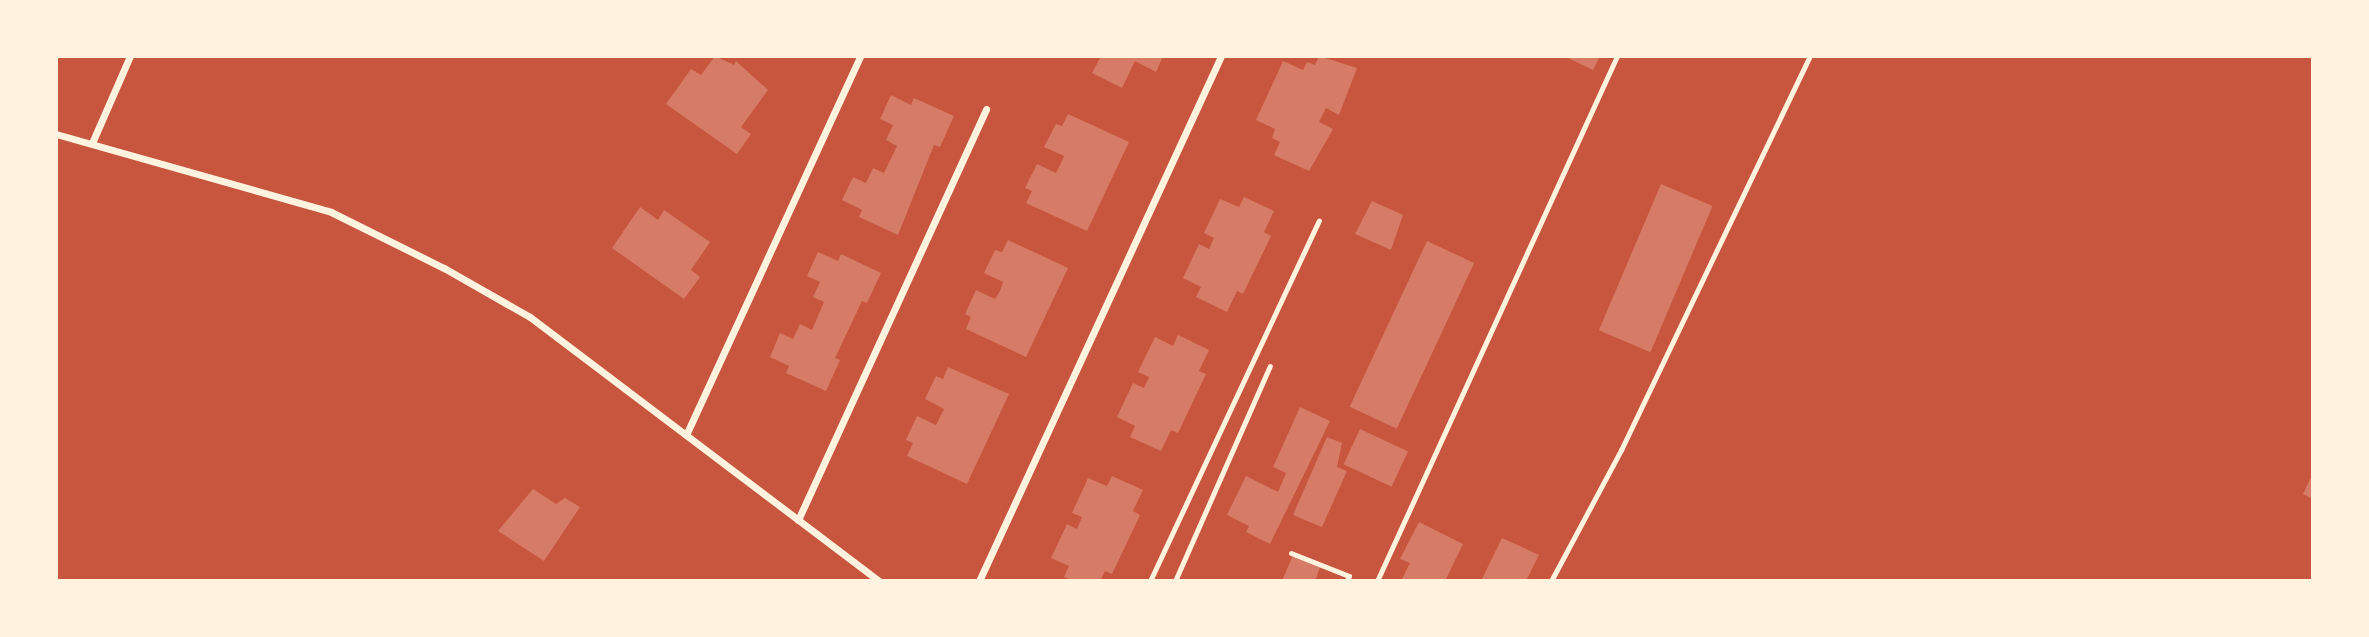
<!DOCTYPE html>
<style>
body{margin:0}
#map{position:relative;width:2369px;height:637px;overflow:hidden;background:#c8553d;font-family:Arial,sans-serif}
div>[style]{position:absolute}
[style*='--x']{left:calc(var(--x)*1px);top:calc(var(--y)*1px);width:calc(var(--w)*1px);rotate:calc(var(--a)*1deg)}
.building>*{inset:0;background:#d67c66;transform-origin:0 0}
.service>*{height:5px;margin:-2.5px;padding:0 2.5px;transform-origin:2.5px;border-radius:2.5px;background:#fff3e0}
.minor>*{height:7px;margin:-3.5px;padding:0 3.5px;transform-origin:3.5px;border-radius:3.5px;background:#fff3e0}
span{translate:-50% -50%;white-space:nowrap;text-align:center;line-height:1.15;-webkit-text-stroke:5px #fff3e0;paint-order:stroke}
.frame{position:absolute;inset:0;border:58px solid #fff3e0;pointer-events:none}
</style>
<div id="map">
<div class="building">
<div style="clip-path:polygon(715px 56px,734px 65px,736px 61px,768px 90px,741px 127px,751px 134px,737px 154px,666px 104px,691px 69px,701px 75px)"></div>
<div style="clip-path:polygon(1096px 56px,1163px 56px,1156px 72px,1135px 61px,1122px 88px,1092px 73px,1100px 58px)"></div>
<div style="clip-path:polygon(1319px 56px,1357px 68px,1339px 115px,1326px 108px,1319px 122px,1333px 129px,1309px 171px,1274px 155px,1280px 142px,1272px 138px,1275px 129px,1256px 120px,1283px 61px,1303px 70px,1307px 62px,1315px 65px)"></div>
<div style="clip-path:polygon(1564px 56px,1600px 56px,1593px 70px)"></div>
<div style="clip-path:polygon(891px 95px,911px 105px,914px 98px,954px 116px,940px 147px,934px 145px,898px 235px,859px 217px,862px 210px,842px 200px,853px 177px,866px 183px,873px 168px,884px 173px,897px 146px,886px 140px,893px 125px,880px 119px)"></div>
<div style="clip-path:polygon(1068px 114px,1129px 142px,1087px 231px,1026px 203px,1032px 191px,1025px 188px,1037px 164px,1056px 173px,1060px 165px,1064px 156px,1044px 147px,1056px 124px,1062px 126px)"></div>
<div style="left:1661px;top:184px;width:56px;height:159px;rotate:23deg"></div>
<div style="clip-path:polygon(1244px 197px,1274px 211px,1264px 232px,1271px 236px,1243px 294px,1237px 291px,1227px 312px,1196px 297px,1201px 287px,1183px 278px,1199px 244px,1209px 249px,1214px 238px,1204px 233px,1220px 199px,1239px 207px)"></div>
<div style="clip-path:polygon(1372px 201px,1403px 215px,1391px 250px,1355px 234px)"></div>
<div style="clip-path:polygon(640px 207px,658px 220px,664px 210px,710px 242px,691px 270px,700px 277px,684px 299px,612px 248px)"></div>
<div style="clip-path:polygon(1008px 240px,1068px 268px,1026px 357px,966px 329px,971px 317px,965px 314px,976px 290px,995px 299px,1000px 291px,1003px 282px,984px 273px,995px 250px,1002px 252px)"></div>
<div style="left:1427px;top:241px;width:52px;height:183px;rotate:25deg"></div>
<div style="clip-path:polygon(818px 252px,838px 261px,841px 254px,881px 273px,867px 303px,862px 301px,835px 358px,840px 360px,826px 391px,786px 373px,789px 366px,770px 357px,780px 333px,793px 339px,800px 324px,812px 330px,824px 302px,813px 297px,820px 282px,807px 276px)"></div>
<div style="clip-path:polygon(1178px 335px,1209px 350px,1199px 371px,1206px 374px,1178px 433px,1171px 430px,1161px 451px,1130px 437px,1135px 426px,1117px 417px,1133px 383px,1144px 388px,1149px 377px,1138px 372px,1155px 337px,1173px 346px)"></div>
<div style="clip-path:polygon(948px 367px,1009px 394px,967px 484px,907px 456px,913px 443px,906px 440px,917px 416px,936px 425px,944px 409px,925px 399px,936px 376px,943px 379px)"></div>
<div style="clip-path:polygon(1300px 407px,1330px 421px,1270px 544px,1246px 532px,1249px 526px,1227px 515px,1246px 476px,1278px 492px,1286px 473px,1273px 467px)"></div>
<div style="left:1360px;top:429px;width:53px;height:39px;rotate:25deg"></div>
<div style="clip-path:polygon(1327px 437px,1342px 443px,1337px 467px,1347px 471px,1322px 527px,1293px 515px)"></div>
<div style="clip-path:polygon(2313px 473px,2313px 499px,2303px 494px)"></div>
<div style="clip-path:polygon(1112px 476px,1143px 490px,1133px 511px,1140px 515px,1112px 574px,1105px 571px,1100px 581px,1073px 581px,1064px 577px,1069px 566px,1051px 558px,1067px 524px,1077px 529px,1082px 517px,1072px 513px,1088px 478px,1107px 486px)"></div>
<div style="clip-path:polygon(533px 489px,556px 504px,565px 498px,580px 507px,544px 561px,498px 531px)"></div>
<div style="clip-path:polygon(1419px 522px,1463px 544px,1445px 581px,1401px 581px,1410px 563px,1400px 559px)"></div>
<div style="clip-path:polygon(1502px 538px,1539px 555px,1526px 581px,1481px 581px)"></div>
<div style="clip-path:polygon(1293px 555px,1320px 567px,1315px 581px,1282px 581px)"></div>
</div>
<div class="service">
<div style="--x:1291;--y:553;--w:62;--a:21.6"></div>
<div style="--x:1349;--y:576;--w:5;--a:112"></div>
<div style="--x:1150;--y:581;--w:398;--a:-64.9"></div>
<div style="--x:1175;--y:581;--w:235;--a:-66.2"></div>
<div style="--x:1377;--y:581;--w:577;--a:-65.43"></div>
<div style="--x:1551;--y:581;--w:149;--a:-61.9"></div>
<div style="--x:1621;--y:450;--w:436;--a:-64.4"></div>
</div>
<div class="minor">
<div style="--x:56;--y:134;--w:286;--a:15.8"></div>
<div style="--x:331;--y:212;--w:126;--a:26.4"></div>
<div style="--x:444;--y:268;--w:99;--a:29.7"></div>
<div style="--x:530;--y:317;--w:438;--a:37.1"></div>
<div style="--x:92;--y:143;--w:95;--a:-66.4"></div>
<div style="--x:686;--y:435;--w:417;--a:-65.3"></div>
<div style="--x:798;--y:520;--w:452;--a:-65.4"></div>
<div style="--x:979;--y:581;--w:578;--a:-65.25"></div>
</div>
<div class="frame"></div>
</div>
